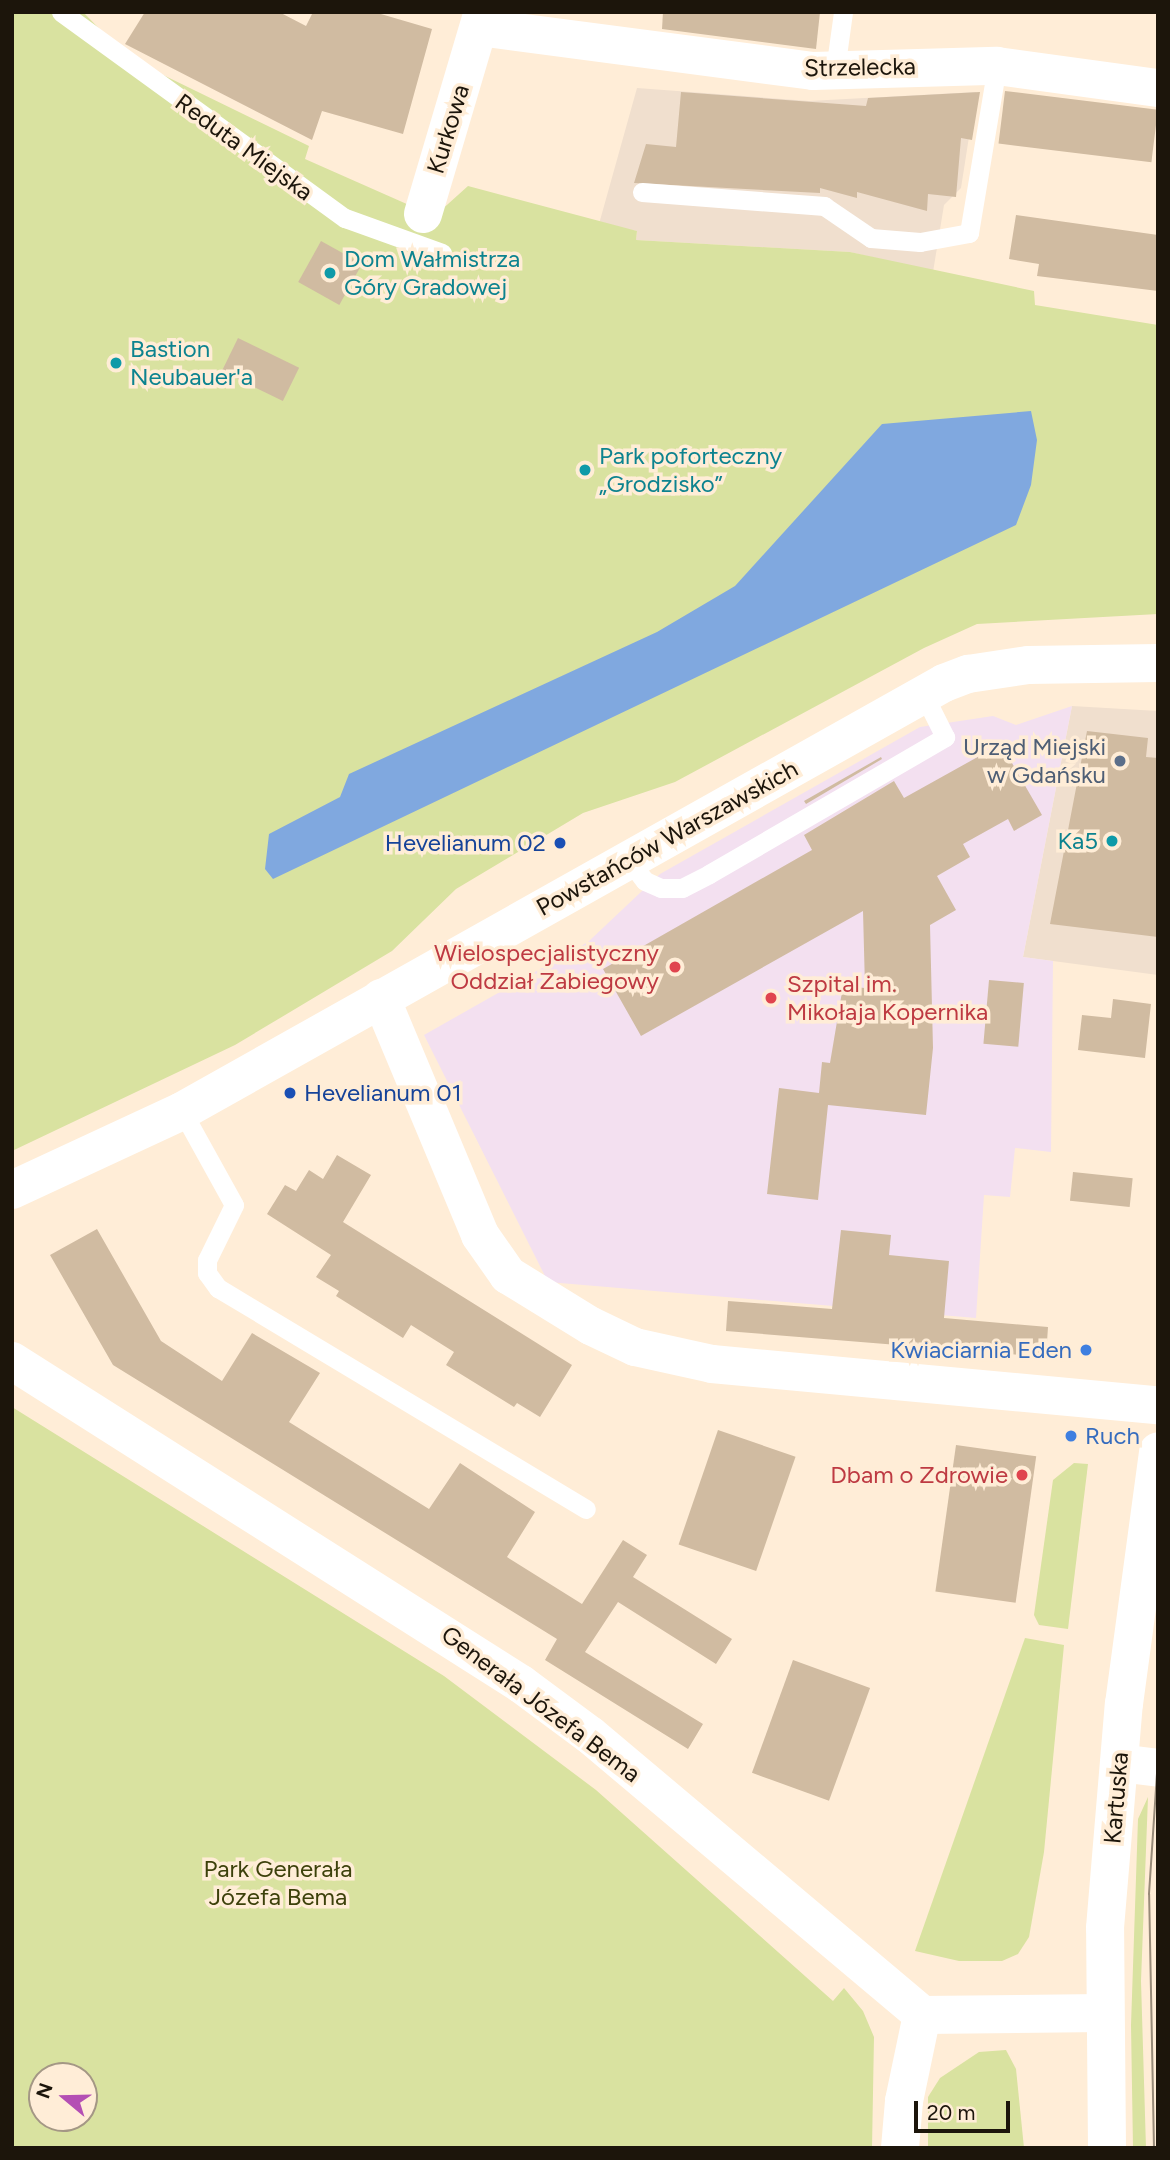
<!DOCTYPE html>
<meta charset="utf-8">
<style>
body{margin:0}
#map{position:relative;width:1170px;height:2160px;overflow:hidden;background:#ffedd7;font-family:Figtree,sans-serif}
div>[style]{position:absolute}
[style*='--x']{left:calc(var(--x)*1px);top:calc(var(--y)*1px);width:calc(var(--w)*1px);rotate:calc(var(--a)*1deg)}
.commercial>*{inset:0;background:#f0dfce}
.medical>*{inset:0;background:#f3e0f0}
.green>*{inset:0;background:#d9e2a0}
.water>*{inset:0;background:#80a8df}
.building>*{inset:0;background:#d0bba1;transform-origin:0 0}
.lane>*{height:19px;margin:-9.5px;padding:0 9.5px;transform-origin:9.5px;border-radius:9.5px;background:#fff}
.street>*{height:38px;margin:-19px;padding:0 19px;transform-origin:19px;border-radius:19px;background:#fff}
.secondary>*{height:38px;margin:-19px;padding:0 19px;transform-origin:19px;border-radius:19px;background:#fff}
.tram>*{height:2px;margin:-1px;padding:0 1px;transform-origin:1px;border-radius:1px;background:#978a79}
.dots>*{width:19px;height:19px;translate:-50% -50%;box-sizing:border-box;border:4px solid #ffedd7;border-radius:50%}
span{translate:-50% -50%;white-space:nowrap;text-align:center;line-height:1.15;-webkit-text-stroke:7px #ffedd7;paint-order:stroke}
.street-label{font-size:24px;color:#1c150b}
.culture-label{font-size:24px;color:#0d838f}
.left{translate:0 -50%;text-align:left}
.right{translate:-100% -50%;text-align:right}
.service-label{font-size:24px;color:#4e5e75}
.transit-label{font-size:24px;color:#164399}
.health-label{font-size:24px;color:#be3a42}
.shop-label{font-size:24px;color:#366cbe}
.park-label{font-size:24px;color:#3d410b}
.frame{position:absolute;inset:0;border:14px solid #1c150b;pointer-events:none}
.north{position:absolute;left:28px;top:2062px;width:70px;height:70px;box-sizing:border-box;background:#ffedd7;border:2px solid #a49785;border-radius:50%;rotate:289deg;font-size:19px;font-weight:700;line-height:28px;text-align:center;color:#1c150b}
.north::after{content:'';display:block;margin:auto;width:24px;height:32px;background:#b44fb4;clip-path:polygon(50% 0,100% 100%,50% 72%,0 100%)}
.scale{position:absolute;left:914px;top:2101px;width:96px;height:32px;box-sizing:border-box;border:4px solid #1c150b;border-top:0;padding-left:9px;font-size:21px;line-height:24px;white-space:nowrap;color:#1c150b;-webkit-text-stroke:5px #ffedd7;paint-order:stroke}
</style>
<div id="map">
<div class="commercial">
<div style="clip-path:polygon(637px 88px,809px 101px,976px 92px,961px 188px,944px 205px,933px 272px,850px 252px,636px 240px,637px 231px,599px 224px)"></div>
<div style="clip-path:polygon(1072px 706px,1158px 711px,1158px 975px,1023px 957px)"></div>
</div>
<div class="medical">
<div style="clip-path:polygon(1072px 706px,1023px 957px,1053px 961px,1051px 1152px,1015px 1148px,1010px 1197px,984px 1195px,976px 1318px,548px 1282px,424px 1035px,588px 942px,660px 874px,920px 727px,993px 716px,1016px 725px)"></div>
</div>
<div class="green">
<div style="clip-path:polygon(12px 12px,83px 12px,119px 49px,157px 72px,309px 146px,305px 159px,409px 205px,438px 213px,468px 186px,637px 231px,636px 240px,850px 252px,1034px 291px,1035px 305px,1158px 325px,1158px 614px,977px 624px,924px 648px,675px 782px,583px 813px,456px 889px,392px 951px,235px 1045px,12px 1151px)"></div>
<div style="clip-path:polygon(evenodd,12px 1407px,444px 1676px,596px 1790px,833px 2001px,844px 1988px,863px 2011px,874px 2037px,872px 2148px,12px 2148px,12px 1407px,84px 2076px,84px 2118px,42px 2118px,42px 2076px,84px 2076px)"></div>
<div style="clip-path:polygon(1074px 1463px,1088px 1464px,1068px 1629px,1039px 1625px,1034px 1615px,1053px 1480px)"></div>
<div style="clip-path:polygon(1025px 1638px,1064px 1645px,1044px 1852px,1029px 1937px,1018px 1954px,1002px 1961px,959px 1961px,915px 1951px)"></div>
<div style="clip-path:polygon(1148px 1797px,1141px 1981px,1146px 2148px,1133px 2148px,1131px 2025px,1138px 1819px)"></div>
<div style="clip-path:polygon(1006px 2050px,1016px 2069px,1024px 2148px,928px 2148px,928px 2097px,940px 2078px,979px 2052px)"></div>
</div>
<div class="water">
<div style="clip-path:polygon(1031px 411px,1037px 440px,1031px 485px,1016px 525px,273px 879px,265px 869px,269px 834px,340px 797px,349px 774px,657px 632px,735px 586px,882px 424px)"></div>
</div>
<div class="building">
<div style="clip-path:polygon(145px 12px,279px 12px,306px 26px,313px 12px,374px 12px,432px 29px,403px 134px,322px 111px,312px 140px,125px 44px)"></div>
<div style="clip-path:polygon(663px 12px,820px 12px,816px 49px,662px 29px)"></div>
<div style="left:1005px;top:91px;width:154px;height:53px;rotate:7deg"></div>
<div style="clip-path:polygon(681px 92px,866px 106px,868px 98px,980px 92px,972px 140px,961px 138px,956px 197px,928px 194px,927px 211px,857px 192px,857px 198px,820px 188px,820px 193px,634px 183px,646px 144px,676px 147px)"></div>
<div style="clip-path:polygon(1016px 215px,1158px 235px,1158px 291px,1037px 276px,1039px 264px,1009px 259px)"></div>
<div style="left:321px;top:241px;width:47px;height:47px;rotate:29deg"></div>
<div style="left:238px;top:338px;width:68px;height:37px;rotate:26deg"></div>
<div style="clip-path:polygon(1087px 731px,1148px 738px,1146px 757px,1158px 758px,1158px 937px,1050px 924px)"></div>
<div style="clip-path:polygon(1001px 744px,1042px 815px,1014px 831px,1008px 819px,963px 844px,970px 857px,937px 876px,956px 910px,930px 925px,933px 1048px,926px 1115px,828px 1105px,818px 1200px,767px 1194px,779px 1088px,819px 1093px,822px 1062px,830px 1063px,843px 986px,865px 988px,863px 911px,641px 1036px,603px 969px,812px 850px,804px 835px,894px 781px,904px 798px)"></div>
<div style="clip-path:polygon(881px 757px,882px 759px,806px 804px,804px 801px)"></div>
<div style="left:989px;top:980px;width:35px;height:64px;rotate:5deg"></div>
<div style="clip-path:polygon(1113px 999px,1151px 1004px,1145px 1058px,1078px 1050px,1082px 1015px,1111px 1018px)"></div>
<div style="clip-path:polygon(337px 1155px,371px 1175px,343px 1222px,572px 1365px,540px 1417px,517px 1403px,514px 1407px,446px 1365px,454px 1352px,411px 1325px,403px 1338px,336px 1296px,339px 1291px,316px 1277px,331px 1255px,267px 1214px,285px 1185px,296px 1191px,309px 1170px,323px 1179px)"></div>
<div style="left:1073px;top:1172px;width:60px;height:29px;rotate:6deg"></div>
<div style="clip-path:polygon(97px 1229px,161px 1341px,222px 1381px,252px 1333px,320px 1373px,289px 1422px,429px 1509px,460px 1463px,535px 1512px,507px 1557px,582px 1604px,623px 1540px,647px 1555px,633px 1577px,732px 1639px,716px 1664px,618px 1602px,585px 1652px,703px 1724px,688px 1749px,545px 1660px,557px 1639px,113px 1365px,50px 1255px)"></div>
<div style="clip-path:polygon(841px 1230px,891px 1235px,889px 1255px,949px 1261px,944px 1318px,1048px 1327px,1046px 1357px,726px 1331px,728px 1301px,832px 1309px)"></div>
<div style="left:718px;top:1430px;width:82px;height:121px;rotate:19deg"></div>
<div style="left:956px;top:1445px;width:81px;height:148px;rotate:8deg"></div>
<div style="left:793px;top:1660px;width:82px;height:120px;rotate:20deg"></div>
</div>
<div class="lane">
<div style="--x:61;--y:12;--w:351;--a:36"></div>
<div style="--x:345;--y:218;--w:103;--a:19.8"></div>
<div style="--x:835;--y:70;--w:59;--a:-82.1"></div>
<div style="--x:642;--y:192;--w:183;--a:4.4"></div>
<div style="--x:824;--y:206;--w:57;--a:34.2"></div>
<div style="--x:871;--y:238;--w:49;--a:4.7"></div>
<div style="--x:920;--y:242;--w:50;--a:-10.4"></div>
<div style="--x:969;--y:233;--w:169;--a:-80.5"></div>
<div style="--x:629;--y:860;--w:26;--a:53"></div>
<div style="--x:645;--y:881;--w:17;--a:24"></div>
<div style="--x:661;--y:888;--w:21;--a:0"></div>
<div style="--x:682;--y:888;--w:30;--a:-27"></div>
<div style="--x:709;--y:874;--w:273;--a:-30.1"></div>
<div style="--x:945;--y:737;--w:49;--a:-116.6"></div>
<div style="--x:182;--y:1111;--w:107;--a:61"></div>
<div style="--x:234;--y:1205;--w:61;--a:116.1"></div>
<div style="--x:207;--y:1260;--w:13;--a:90"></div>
<div style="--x:207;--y:1273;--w:19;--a:54"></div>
<div style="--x:218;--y:1288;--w:429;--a:31"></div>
</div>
<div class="street">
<div style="--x:479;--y:27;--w:337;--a:7.5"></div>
<div style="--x:813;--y:71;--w:184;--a:-1.6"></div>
<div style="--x:997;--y:66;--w:162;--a:7.8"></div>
<div style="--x:423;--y:214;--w:211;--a:-73.5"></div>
<div style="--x:381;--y:998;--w:257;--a:67.3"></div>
<div style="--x:480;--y:1235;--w:49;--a:55"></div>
<div style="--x:508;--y:1275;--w:97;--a:31.6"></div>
<div style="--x:591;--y:1326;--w:49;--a:25.5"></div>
<div style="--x:635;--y:1347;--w:79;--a:12.4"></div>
<div style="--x:712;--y:1364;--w:448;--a:5.3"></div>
<div style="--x:12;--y:1361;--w:603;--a:32.4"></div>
<div style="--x:521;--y:1684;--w:86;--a:36.5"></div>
<div style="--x:590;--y:1735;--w:434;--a:40.1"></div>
<div style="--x:922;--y:2015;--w:182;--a:-0.6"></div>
<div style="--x:1119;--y:1763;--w:39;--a:7"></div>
<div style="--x:900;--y:2148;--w:47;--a:-85.1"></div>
<div style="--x:904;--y:2101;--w:88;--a:-78.2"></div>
</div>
<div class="secondary">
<div style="--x:12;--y:1190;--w:187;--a:-24.9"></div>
<div style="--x:182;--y:1111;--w:874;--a:-29.32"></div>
<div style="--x:944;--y:683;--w:26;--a:-21"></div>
<div style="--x:968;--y:674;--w:61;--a:-8.5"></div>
<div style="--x:1028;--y:665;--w:130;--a:-0.9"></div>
<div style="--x:1107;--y:2148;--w:220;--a:-90.5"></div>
<div style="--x:1105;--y:1928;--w:225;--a:-85.2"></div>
<div style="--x:1124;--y:1704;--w:255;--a:-82.3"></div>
</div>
<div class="tram">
<div style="--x:1154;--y:2148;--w:254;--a:-91.1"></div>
<div style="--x:1149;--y:1894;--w:136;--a:-86.2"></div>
</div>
<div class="dots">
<div style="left:330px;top:273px;background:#0f9aa8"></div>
<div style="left:116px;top:363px;background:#0f9aa8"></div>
<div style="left:585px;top:470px;background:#0f9aa8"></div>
<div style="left:1120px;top:761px;background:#5c6f8a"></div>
<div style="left:1112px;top:841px;background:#0f9aa8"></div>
<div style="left:560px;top:843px;background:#1a4fb4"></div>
<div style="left:675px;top:967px;background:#e0444e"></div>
<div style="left:771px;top:998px;background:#e0444e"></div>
<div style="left:290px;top:1093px;background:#1a4fb4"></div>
<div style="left:1086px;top:1350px;background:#3f7fe0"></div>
<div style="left:1071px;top:1436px;background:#3f7fe0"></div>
<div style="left:1022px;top:1475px;background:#e0444e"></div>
</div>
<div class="street-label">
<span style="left:860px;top:67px;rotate:-1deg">Strzelecka</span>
<span style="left:448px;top:129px;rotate:-73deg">Kurkowa</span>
<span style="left:244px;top:147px;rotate:36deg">Reduta Miejska</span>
<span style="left:667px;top:838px;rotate:-29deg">Powstańców Warszawskich</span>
<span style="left:541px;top:1704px;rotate:37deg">Generała Józefa Bema</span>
<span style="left:1116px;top:1798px;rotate:-85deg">Kartuska</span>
</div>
<div class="culture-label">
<span class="left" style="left:344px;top:273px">Dom Wałmistrza<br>Góry Gradowej</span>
<span class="left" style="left:130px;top:363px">Bastion<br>Neubauer'a</span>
<span class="left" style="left:599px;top:470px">Park poforteczny<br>„Grodzisko”</span>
<span class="right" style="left:1098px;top:841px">Ka5</span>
</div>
<div class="service-label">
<span class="right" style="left:1106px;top:761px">Urząd Miejski<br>w Gdańsku</span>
</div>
<div class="transit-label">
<span class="right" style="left:546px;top:843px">Hevelianum 02</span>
<span class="left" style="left:304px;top:1093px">Hevelianum 01</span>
</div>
<div class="health-label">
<span class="right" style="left:659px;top:967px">Wielospecjalistyczny<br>Oddział Zabiegowy</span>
<span class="left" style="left:787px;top:998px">Szpital im.<br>Mikołaja Kopernika</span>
<span class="right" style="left:1008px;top:1475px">Dbam o Zdrowie</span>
</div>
<div class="shop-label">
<span class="right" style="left:1072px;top:1350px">Kwiaciarnia Eden</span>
<span class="left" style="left:1085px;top:1436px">Ruch</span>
</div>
<div class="park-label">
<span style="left:278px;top:1883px">Park Generała<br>Józefa Bema</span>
</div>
<div class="frame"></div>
<div class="north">N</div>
<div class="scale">20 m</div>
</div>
